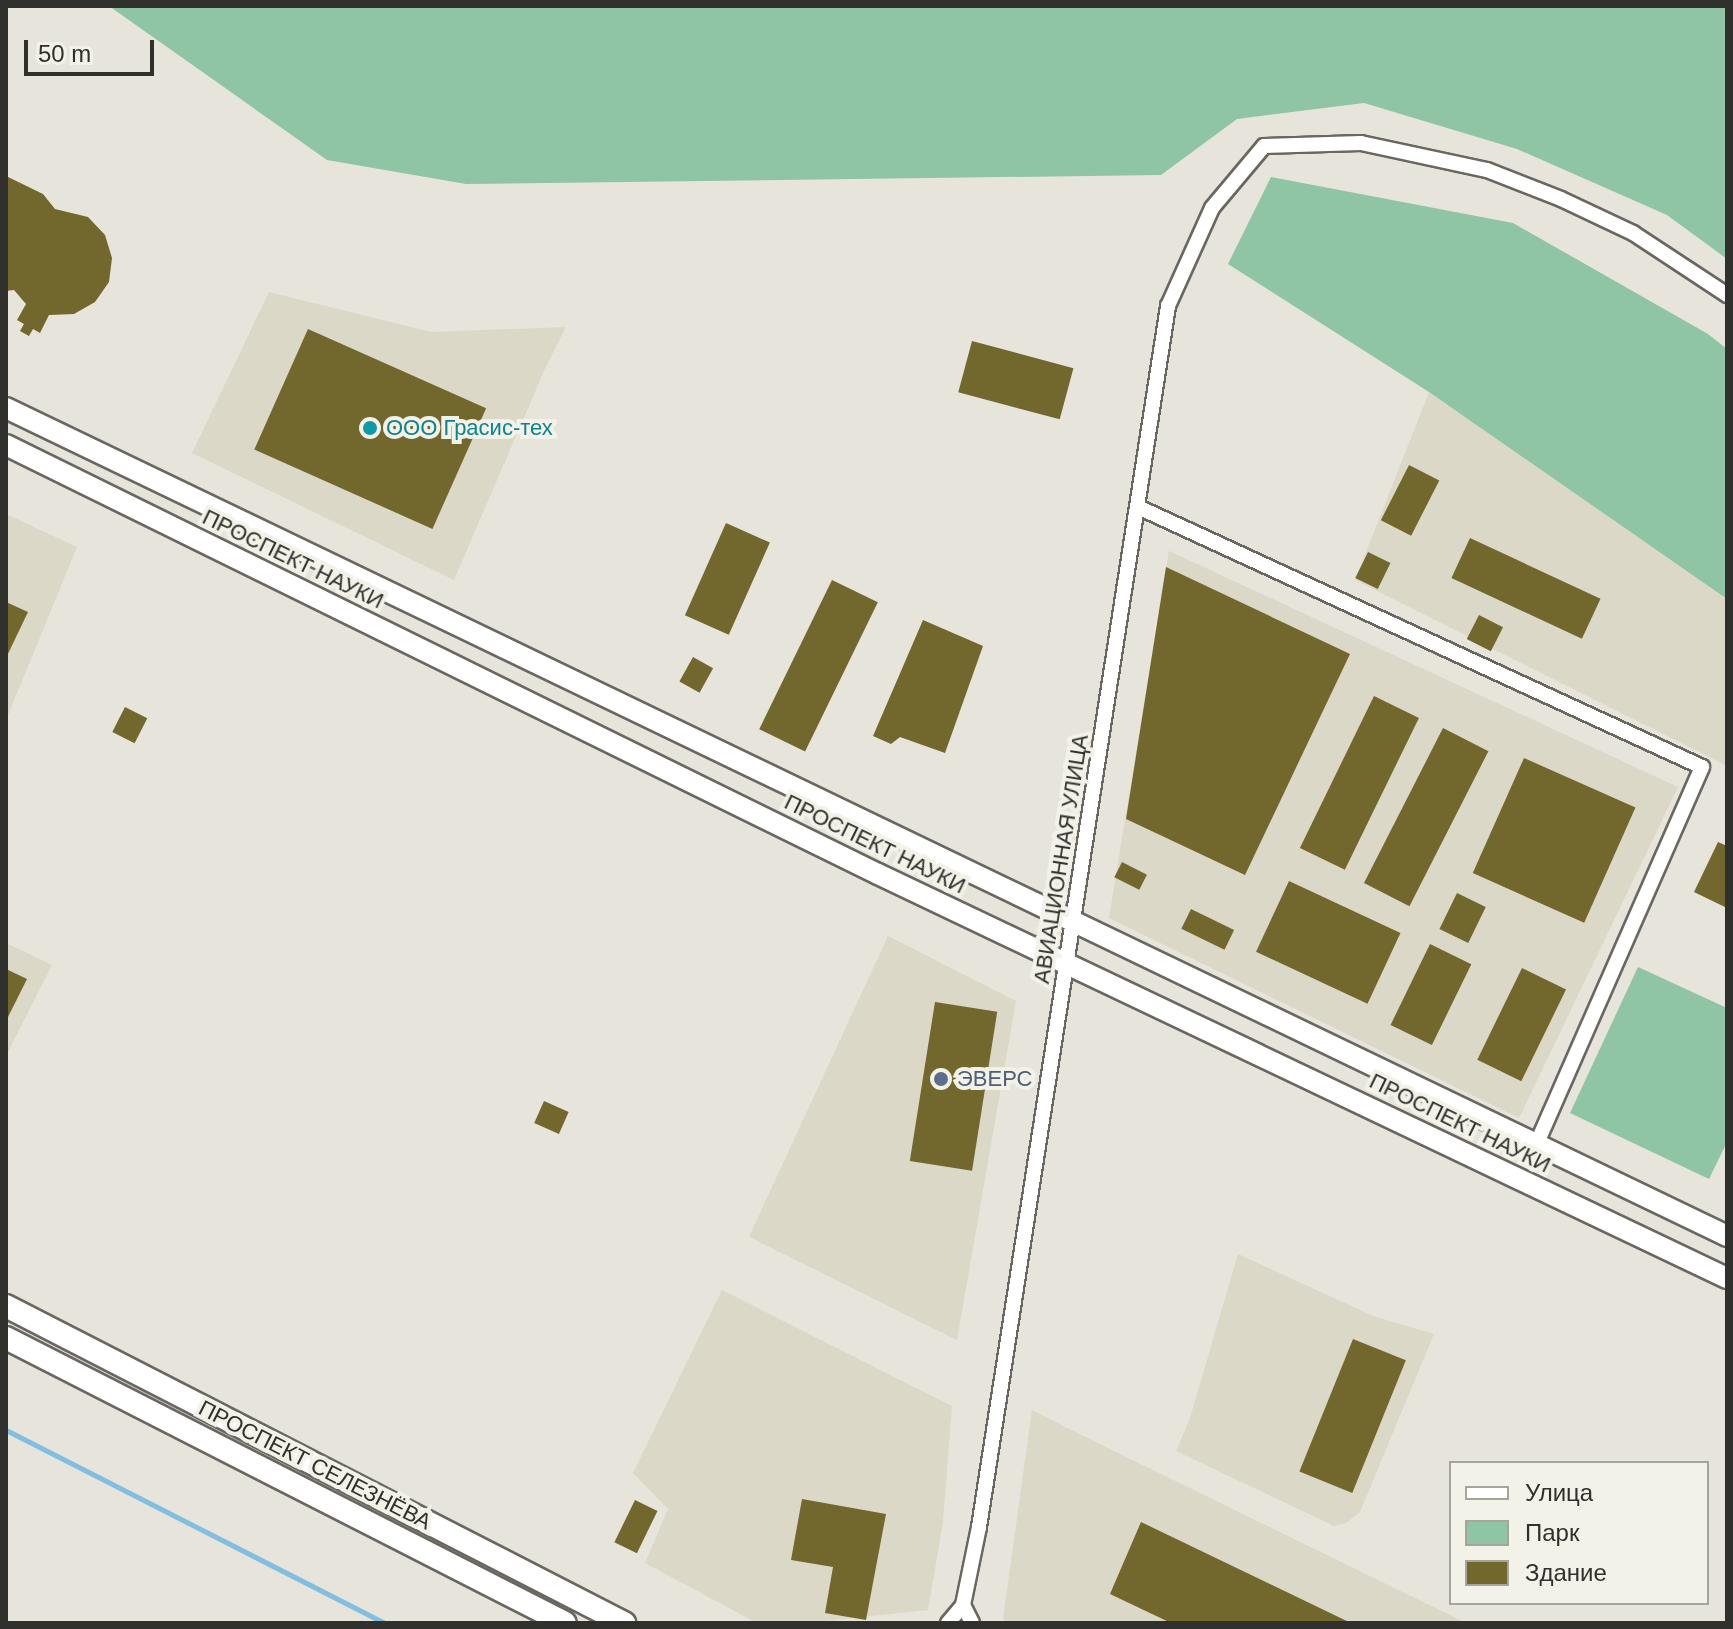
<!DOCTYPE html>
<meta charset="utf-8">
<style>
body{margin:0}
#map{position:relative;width:1733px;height:1629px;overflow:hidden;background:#e6e4db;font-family:Arial,sans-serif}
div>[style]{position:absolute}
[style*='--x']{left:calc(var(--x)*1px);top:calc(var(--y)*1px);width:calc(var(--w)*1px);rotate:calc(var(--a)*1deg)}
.built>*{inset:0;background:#dbd8c8}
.green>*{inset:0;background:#8fc5a4}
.stream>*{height:5px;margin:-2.5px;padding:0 2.5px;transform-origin:2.5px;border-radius:2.5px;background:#81bee0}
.building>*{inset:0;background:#72672d;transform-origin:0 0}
.roads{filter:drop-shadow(2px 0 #696760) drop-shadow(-2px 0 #696760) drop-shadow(0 2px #696760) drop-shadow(0 -2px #696760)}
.street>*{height:14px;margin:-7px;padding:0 7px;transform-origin:7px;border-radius:7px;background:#fff}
.secondary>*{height:20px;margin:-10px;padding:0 10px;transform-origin:10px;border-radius:10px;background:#fff}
.primary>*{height:22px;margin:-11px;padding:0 11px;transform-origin:11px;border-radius:11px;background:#fff}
.dots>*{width:22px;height:22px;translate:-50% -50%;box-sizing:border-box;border:4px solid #f3f2e9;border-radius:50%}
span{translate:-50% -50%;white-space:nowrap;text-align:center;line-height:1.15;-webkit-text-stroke:8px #f3f2e9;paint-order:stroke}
.culture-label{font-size:22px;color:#0d838f}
.left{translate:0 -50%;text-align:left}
.street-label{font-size:22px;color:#30302c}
.service-label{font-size:22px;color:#4e5e75}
.frame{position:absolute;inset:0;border:8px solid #30302c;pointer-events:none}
.legend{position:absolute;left:1449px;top:1461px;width:260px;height:144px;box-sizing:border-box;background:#f3f2e9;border:2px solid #a5a49d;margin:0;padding:10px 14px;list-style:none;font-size:24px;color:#30302c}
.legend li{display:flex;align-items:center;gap:16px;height:40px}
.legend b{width:40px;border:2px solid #a5a49d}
.scale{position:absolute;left:24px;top:40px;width:130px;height:36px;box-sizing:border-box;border:4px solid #30302c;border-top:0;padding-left:10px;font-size:24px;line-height:28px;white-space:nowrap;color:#30302c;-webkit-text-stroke:6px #f3f2e9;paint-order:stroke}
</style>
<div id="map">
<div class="built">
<div style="clip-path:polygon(269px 292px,431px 332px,566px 327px,544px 371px,454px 580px,192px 453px)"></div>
<div style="clip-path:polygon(1429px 392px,1727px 599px,1727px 766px,1355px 580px)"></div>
<div style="clip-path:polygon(6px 514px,77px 547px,6px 720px)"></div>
<div style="clip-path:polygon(1169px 551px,1678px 787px,1519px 1118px,1109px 918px)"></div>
<div style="clip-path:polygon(888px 936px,1016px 1001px,957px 1340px,749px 1237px)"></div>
<div style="clip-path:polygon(6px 943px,52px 965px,6px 1056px)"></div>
<div style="clip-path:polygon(1238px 1254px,1373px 1316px,1434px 1334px,1360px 1512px,1346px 1523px,1334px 1526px,1176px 1451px,1190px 1418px)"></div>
<div style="clip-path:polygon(722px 1290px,952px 1406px,943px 1522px,928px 1610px,807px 1623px,757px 1623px,645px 1563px,668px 1509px,633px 1473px)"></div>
<div style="clip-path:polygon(1032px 1410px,1067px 1428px,1466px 1623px,1009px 1623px,1003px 1619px)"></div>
</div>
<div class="green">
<div style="clip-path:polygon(109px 6px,1727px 6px,1727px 259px,1667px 215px,1517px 149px,1364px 103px,1237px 119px,1161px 175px,466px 184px,327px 160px)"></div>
<div style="clip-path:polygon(1271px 177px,1513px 223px,1708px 334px,1727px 349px,1727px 599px,1429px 392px,1228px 264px)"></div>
<div style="clip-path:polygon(1638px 967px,1727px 1008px,1727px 1142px,1709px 1179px,1570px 1113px)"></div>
</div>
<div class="stream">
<div style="--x:6;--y:1430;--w:425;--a:27"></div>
</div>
<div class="building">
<div style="clip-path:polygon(6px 176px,43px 194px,55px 209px,88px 217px,105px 235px,112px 258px,109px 282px,95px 302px,74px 314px,49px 315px,40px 333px,33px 329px,29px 336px,20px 331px,24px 324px,17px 320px,26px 304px,14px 290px,6px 291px)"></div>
<div style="left:308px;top:329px;width:195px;height:132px;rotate:24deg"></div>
<div style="left:972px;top:341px;width:105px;height:53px;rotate:15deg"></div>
<div style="left:1409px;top:465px;width:34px;height:62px;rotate:27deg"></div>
<div style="left:726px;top:523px;width:48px;height:101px;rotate:24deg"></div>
<div style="left:1470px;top:538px;width:144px;height:44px;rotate:25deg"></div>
<div style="left:1368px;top:552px;width:25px;height:29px;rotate:26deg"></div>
<div style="clip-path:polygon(1166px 567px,1350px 654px,1245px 875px,1126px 819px)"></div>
<div style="left:832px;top:580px;width:51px;height:166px;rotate:26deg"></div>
<div style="clip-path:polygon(6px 602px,28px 612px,6px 658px)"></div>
<div style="left:1479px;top:615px;width:27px;height:27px;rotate:27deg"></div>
<div style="clip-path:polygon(923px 620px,983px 646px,945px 753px,900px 737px,891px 744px,873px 736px)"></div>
<div style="left:693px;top:657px;width:23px;height:28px;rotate:29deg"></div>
<div style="left:1374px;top:696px;width:50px;height:169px;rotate:26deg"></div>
<div style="left:125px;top:707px;width:25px;height:28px;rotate:27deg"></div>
<div style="left:1443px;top:728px;width:51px;height:174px;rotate:27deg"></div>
<div style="left:1524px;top:758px;width:122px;height:126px;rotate:24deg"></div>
<div style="clip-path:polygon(1718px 842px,1727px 846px,1727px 908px,1694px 892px)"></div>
<div style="left:1122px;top:862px;width:28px;height:17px;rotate:27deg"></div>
<div style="left:1289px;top:881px;width:123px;height:78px;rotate:25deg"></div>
<div style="left:1457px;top:893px;width:32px;height:40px;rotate:26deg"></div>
<div style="left:1191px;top:909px;width:48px;height:22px;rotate:26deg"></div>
<div style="left:1430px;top:944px;width:46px;height:90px;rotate:26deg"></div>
<div style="left:1522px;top:968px;width:49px;height:102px;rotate:26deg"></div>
<div style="clip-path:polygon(6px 969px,27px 979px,6px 1021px)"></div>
<div style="left:935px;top:1002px;width:63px;height:161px;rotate:9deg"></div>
<div style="left:544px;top:1101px;width:27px;height:24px;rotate:24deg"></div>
<div style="left:1353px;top:1339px;width:57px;height:143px;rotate:22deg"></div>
<div style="clip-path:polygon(802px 1499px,886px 1514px,866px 1620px,825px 1613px,833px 1567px,791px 1560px)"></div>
<div style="left:635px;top:1500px;width:25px;height:47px;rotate:26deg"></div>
<div style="clip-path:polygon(1141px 1522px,1351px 1623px,1171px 1623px,1110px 1594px)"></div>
</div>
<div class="roads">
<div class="street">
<div style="--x:1138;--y:507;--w:621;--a:24.75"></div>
<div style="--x:1702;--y:767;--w:413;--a:113.7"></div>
<div style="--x:963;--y:1605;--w:20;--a:63"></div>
<div style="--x:948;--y:1623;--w:23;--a:-50"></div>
<div style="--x:963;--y:1605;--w:80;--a:-78.4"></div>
<div style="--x:979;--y:1527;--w:1236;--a:-81.2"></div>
<div style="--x:1168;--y:306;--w:107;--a:-65.8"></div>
<div style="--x:1212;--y:208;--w:81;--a:-50"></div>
<div style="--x:1264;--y:146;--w:97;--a:-1.8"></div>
<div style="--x:1361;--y:143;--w:129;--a:12.1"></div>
<div style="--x:1487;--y:170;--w:79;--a:21.4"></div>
<div style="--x:1561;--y:199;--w:80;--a:25.3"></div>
<div style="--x:1633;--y:233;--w:113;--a:33.4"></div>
</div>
<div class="secondary">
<div style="--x:6;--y:408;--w:1910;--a:25.69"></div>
<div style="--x:6;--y:445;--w:972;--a:26.2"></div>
<div style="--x:878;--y:874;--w:940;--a:25.45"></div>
</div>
<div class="primary">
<div style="--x:6;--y:1306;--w:695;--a:27.16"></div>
<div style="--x:6;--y:1338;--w:627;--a:27.01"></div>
</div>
</div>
<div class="dots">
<div style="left:370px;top:428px;background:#0f9aa8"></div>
<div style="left:941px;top:1079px;background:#5c6f8a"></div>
</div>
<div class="culture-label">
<span class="left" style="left:386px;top:428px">ООО Грасис-тех</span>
</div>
<div class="street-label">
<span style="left:293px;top:559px;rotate:26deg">ПРОСПЕКТ НАУКИ</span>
<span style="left:875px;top:844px;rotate:26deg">ПРОСПЕКТ НАУКИ</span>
<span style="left:1061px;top:859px;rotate:-81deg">АВИАЦИОННАЯ УЛИЦА</span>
<span style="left:1460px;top:1123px;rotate:26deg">ПРОСПЕКТ НАУКИ</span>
<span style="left:315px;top:1465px;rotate:27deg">ПРОСПЕКТ СЕЛЕЗНЁВА</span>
</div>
<div class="service-label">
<span class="left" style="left:957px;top:1079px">ЭВЕРС</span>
</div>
<div class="frame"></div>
<ul class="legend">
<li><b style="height:10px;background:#fff"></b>Улица</li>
<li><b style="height:22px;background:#8fc5a4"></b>Парк</li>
<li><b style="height:22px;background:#72672d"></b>Здание</li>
</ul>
<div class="scale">50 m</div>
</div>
